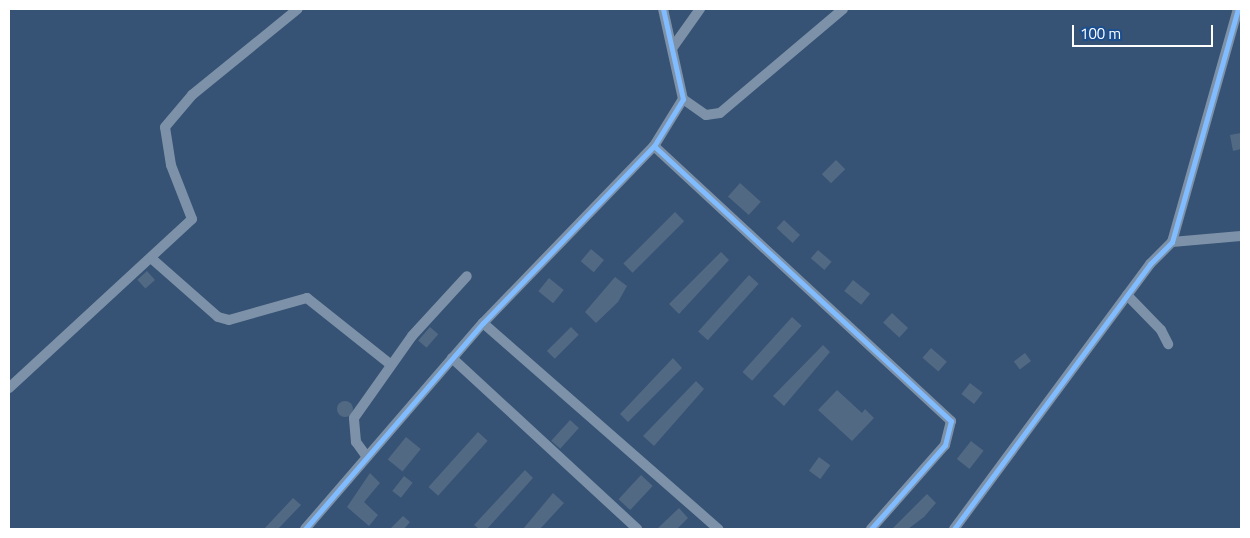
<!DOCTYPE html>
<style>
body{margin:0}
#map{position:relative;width:1250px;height:538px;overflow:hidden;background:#365274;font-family:"Titillium Web",sans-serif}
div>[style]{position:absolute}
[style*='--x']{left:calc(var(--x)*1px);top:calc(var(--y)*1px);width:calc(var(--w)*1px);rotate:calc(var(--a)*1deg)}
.building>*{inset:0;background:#526984;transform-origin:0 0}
.round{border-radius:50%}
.street>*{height:10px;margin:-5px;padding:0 5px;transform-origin:5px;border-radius:5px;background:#7d92a8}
.cycleway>*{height:5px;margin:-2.5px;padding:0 2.5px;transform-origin:2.5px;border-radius:2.5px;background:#80bcff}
span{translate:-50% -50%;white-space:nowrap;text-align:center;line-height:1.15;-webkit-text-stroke:4px #1b4f8f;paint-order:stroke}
.frame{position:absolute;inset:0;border:10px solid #fff;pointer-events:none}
.scale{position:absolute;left:1072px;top:25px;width:141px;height:22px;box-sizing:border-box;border:2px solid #fff;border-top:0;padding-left:6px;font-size:15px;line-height:18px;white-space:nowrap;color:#fff;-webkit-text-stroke:4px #1b4f8f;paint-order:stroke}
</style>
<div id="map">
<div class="building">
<div style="clip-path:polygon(1241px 133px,1241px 149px,1233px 151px,1230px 135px)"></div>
<div style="left:836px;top:160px;width:13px;height:20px;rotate:45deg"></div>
<div style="left:740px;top:183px;width:28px;height:18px;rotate:42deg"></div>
<div style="left:675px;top:212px;width:13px;height:73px;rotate:45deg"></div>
<div style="left:784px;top:220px;width:22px;height:11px;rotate:43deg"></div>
<div style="left:591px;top:249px;width:17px;height:16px;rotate:40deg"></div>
<div style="left:818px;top:250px;width:18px;height:11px;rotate:41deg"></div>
<div style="clip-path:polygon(721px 252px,729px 260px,679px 314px,669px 304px)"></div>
<div style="left:147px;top:271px;width:12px;height:13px;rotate:48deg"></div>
<div style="left:749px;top:275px;width:13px;height:76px;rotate:42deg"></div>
<div style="clip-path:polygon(615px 277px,627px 286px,618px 302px,596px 323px,585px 312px)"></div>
<div style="left:549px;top:278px;width:19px;height:17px;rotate:39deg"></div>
<div style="left:853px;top:280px;width:22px;height:14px;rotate:39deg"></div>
<div style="left:892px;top:313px;width:22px;height:13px;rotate:43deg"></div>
<div style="left:792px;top:317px;width:13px;height:74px;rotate:42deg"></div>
<div style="left:430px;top:327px;width:11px;height:18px;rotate:41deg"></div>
<div style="left:571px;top:327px;width:11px;height:34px;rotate:45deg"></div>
<div style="clip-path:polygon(823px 345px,830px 352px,784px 406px,773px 396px)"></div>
<div style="left:931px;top:348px;width:21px;height:13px;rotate:41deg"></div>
<div style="left:1025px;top:353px;width:10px;height:14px;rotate:53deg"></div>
<div style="clip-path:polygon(673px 358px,682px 368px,628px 422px,620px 414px)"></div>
<div style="clip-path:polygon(696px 381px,704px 389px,654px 446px,643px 436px)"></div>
<div style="left:970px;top:383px;width:16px;height:14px;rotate:38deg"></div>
<div style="clip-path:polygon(837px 390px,862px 413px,865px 409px,874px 418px,852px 441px,818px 410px)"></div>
<div class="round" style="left:337px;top:401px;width:16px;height:16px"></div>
<div style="left:570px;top:420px;width:12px;height:28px;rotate:42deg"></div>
<div style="left:478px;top:432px;width:13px;height:74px;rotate:42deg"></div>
<div style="left:406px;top:437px;width:19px;height:29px;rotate:39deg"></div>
<div style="left:971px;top:441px;width:16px;height:23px;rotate:38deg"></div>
<div style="left:819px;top:457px;width:14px;height:17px;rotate:36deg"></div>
<div style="clip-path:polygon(525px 470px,533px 478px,487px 529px,479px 529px,474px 525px)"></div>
<div style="clip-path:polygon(370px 473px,380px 483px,364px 502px,378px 515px,369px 526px,347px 507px)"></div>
<div style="left:641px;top:475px;width:16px;height:33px;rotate:43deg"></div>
<div style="left:404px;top:476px;width:11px;height:19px;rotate:38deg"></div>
<div style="clip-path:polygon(553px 493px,564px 503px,540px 529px,523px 529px)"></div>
<div style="clip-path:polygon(927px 494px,936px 503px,924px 517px,908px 529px,892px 529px)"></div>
<div style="clip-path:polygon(293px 498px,301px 505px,278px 529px,264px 529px)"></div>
<div style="clip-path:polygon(679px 508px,688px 518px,677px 529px,657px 529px)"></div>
<div style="clip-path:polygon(403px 516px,410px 522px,404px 529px,390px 529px)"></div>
</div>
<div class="street">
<div style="--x:673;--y:47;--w:47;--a:-54.6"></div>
<div style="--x:683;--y:99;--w:28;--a:35"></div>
<div style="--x:706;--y:115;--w:14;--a:-8"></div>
<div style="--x:720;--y:113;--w:161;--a:-40.2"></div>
<div style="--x:654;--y:146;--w:405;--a:42.8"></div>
<div style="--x:951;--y:421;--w:25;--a:104"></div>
<div style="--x:945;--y:445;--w:112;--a:131.4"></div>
<div style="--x:1172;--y:242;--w:69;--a:-5"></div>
<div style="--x:151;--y:258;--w:89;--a:41.4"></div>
<div style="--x:218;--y:317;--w:11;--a:15"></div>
<div style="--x:229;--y:320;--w:81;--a:-15.8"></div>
<div style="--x:307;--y:298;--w:106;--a:38.5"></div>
<div style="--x:1127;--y:295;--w:49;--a:45.8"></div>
<div style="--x:1161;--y:330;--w:16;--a:63"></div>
<div style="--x:483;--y:323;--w:313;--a:41.2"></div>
<div style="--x:452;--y:358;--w:252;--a:42.7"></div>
<div style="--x:9;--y:388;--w:249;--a:-42.7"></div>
<div style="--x:192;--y:219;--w:58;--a:-111.3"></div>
<div style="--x:171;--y:165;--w:38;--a:-99"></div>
<div style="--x:165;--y:127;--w:42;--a:-49.8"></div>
<div style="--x:192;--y:95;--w:136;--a:-39.1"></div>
<div style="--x:367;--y:457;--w:19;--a:-126"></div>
<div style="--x:356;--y:442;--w:24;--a:-95"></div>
<div style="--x:354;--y:418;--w:100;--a:-54.7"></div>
<div style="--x:412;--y:336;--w:81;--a:-47.5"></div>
<div style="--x:305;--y:529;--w:272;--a:-49.2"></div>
<div style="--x:483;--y:323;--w:246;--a:-46"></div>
<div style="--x:654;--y:146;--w:55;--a:-58.3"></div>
<div style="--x:683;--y:99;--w:92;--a:-102.5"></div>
<div style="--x:954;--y:529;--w:330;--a:-53.5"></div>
<div style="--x:1150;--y:264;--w:31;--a:-45"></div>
<div style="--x:1172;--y:242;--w:242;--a:-74.2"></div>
</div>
<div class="cycleway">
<div style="--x:654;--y:146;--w:405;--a:42.8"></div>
<div style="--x:951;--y:421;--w:25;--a:104"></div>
<div style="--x:945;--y:445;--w:112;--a:131.4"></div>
<div style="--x:305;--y:529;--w:272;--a:-49.2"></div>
<div style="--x:483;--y:323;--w:246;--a:-46"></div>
<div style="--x:654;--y:146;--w:55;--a:-58.3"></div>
<div style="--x:683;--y:99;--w:92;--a:-102.5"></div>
<div style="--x:954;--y:529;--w:330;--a:-53.5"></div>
<div style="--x:1150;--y:264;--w:31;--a:-45"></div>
<div style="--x:1172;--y:242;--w:242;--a:-74.2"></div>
</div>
<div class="frame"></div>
<div class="scale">100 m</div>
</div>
